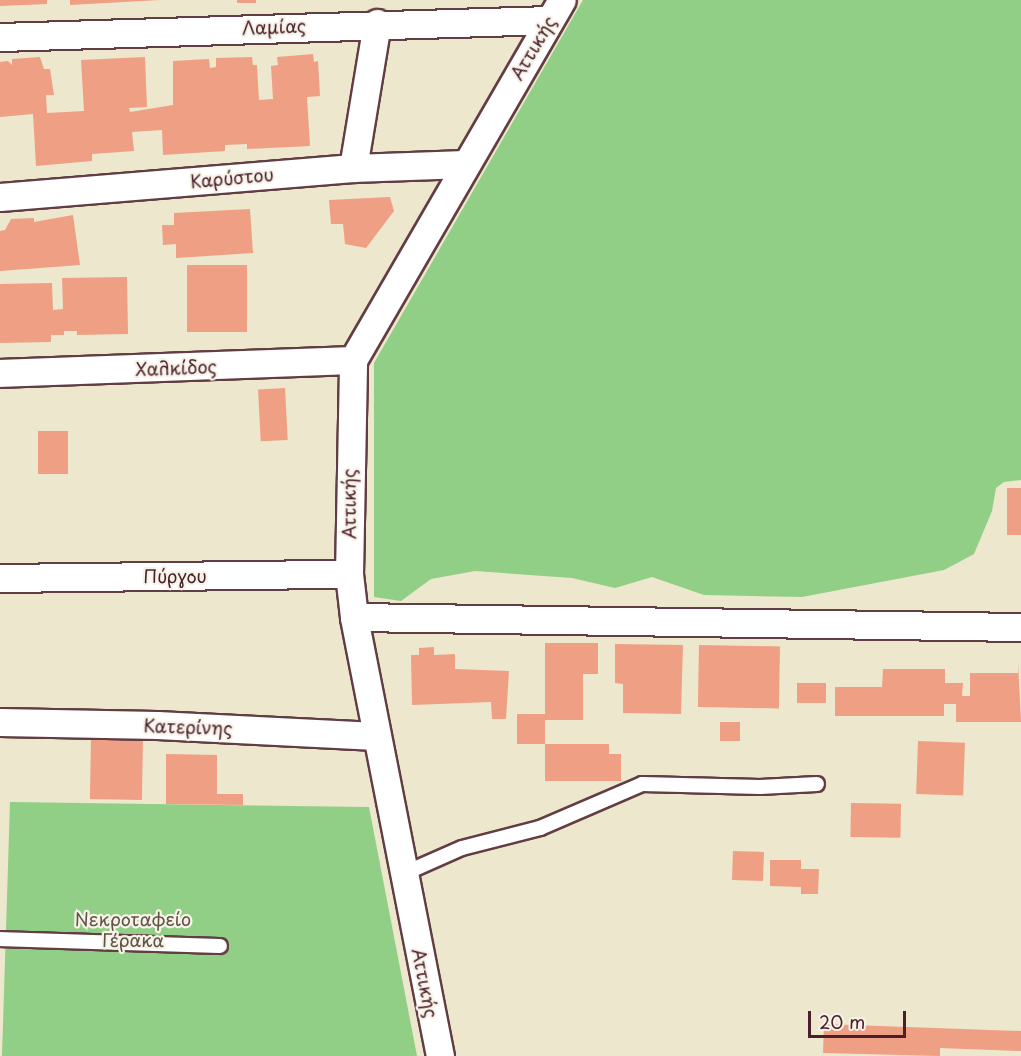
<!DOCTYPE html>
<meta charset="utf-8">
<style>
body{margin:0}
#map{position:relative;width:1021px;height:1056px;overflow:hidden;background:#ece7cd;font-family:"Playpen Sans",sans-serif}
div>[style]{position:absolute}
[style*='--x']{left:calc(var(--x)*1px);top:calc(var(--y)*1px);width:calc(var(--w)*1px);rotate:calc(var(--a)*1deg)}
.green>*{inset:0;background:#91cf86}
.building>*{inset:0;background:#ef9f84;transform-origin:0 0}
.roads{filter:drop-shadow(2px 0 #623d43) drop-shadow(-2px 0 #623d43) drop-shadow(0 2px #623d43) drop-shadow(0 -2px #623d43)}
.service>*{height:14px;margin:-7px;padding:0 7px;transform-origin:7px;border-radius:7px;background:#fff}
.minor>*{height:27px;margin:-13.5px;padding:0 13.5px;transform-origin:13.5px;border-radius:13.5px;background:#fff}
span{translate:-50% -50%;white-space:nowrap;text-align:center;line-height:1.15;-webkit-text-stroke:4.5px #f7f3e8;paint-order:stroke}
.street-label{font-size:18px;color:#4a1f2b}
.park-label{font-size:18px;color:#5f5446}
.scale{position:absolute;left:808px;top:1011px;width:98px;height:27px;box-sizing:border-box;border:3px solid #4a1f2b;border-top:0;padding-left:8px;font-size:18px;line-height:21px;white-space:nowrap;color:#4a1f2b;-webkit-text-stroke:4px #f7f3e8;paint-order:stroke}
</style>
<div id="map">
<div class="green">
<div style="clip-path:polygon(583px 0,1021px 0,1021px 480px,1004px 482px,996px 488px,992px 511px,974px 554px,944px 570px,802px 597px,704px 595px,652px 577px,615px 588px,572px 578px,475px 571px,431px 579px,401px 601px,374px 597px,374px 363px)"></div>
<div style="clip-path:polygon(10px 802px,369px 807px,417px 1056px,2px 1056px)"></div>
</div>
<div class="building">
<div style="clip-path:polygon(0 0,47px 0,47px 4px,0 6px)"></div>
<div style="clip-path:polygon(70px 0,160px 0,70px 5px)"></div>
<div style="left:237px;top:0;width:19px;height:3px"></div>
<div style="clip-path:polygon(313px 54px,314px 62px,318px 61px,320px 96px,307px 97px,310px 146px,247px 149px,247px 144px,225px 145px,225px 151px,163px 155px,162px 130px,132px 132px,134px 151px,92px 154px,92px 161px,36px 166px,33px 114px,0 117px,0 62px,8px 61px,12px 65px,12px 59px,40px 57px,44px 69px,50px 69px,54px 95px,46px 95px,47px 113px,84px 111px,81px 60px,145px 57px,147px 107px,129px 108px,130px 112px,173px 105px,173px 61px,209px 59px,210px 68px,216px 67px,216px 58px,252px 57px,253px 65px,257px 65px,259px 100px,273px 99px,271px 66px,278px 65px,277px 57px)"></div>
<div style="clip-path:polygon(390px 197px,394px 211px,366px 248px,345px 244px,343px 224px,331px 224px,329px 200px)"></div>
<div style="clip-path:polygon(250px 209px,253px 253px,176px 258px,176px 244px,163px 245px,162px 225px,174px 225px,174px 213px)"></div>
<div style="clip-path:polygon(73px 215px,80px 265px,0 271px,0 231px,5px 230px,11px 219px,34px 218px,34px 222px)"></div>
<div style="left:187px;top:265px;width:60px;height:67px"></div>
<div style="clip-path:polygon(127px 277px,128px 334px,77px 335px,77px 331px,64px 331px,64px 335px,51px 335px,51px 342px,0 343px,0 284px,52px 283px,53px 310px,63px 309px,62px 278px)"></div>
<div style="left:285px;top:388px;width:52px;height:27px;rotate:87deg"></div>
<div style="left:38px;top:431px;width:30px;height:43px"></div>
<div style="left:1007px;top:488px;width:14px;height:47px"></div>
<div style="clip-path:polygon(545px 643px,598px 643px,598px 674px,583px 674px,583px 720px,545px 720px,545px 744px,517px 744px,517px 714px,545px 714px)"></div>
<div style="clip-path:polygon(615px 644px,683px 645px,681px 714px,623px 713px,623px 684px,615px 683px)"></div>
<div style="left:699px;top:645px;width:81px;height:62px;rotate:1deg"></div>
<div style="clip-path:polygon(434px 647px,434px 655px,455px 654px,455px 669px,509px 671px,506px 719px,492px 719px,491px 702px,412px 705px,411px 655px,419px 655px,419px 648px)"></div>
<div style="clip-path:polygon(1018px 662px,1021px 722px,956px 722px,956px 704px,944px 704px,944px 716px,835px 716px,835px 687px,882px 687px,883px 669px,945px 669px,945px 683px,963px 683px,962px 696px,970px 696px,970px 673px,1018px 673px)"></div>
<div style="left:797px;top:683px;width:29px;height:20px"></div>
<div style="left:720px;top:722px;width:20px;height:19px"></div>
<div style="left:91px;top:738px;width:52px;height:61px;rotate:1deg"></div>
<div style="left:918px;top:741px;width:47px;height:53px;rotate:2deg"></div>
<div style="clip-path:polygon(545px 744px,609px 744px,609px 754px,621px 754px,621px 781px,545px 781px)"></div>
<div style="clip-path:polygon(166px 754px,217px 755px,217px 794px,243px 794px,243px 805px,166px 804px)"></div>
<div style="left:851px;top:803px;width:50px;height:34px;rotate:1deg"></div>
<div style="left:733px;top:851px;width:31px;height:29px;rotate:2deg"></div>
<div style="clip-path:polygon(770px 860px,801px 860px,801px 869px,819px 869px,818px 894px,801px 894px,801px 887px,770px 886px)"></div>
<div style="clip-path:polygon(824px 1024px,1021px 1031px,1021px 1051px,940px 1048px,940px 1056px,823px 1053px)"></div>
</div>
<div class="roads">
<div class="service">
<div style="--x:403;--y:874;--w:64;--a:-23.8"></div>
<div style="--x:462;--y:848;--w:81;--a:-14.4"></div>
<div style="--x:540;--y:828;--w:111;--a:-23.3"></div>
<div style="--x:642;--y:784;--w:118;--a:1.5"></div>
<div style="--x:760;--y:787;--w:57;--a:-3"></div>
<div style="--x:0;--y:939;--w:220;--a:1.8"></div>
</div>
<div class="minor">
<div style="--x:0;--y:37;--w:549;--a:-1.77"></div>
<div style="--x:353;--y:168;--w:147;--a:-80.6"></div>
<div style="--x:0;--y:197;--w:354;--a:-4.7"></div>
<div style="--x:353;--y:168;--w:112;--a:-2"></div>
<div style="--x:0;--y:373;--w:353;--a:-2.1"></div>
<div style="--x:0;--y:578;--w:349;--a:-0.7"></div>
<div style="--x:354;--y:617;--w:667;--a:0.86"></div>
<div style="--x:0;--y:722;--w:157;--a:1.1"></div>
<div style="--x:157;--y:725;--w:219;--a:2.9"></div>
<div style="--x:440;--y:1056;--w:447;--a:-101.1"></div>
<div style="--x:354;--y:617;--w:43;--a:-96.6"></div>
<div style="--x:349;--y:574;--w:214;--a:-88.9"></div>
<div style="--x:353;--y:360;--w:416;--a:-59.9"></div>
</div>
</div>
<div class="street-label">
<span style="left:274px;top:27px;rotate:-2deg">Λαμίας</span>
<span style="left:533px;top:48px;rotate:-59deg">Αττικής</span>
<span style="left:232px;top:178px;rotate:-5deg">Καρύστου</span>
<span style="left:176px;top:368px;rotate:-2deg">Χαλκίδος</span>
<span style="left:349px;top:504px;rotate:-90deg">Αττικής</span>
<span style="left:175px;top:576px">Πύργου</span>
<span style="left:188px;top:727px;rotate:2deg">Κατερίνης</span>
<span style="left:425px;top:983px;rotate:79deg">Αττικής</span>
</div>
<div class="park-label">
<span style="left:133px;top:930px">Νεκροταφείο<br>Γέρακα</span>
</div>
<div class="scale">20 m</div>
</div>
